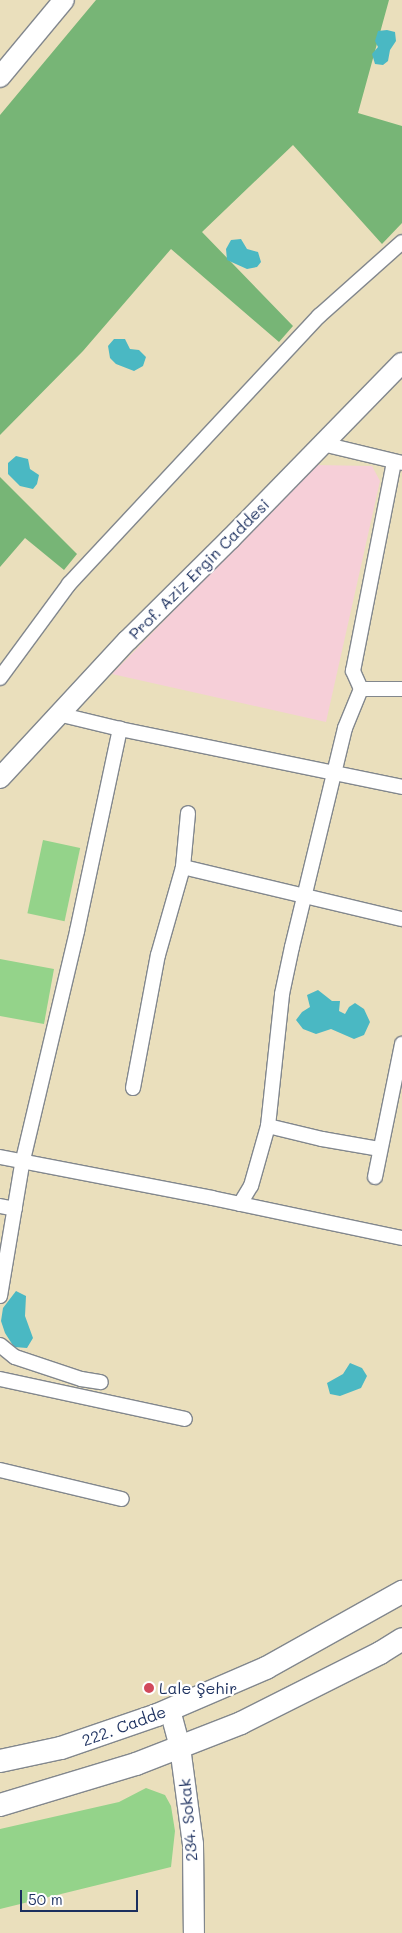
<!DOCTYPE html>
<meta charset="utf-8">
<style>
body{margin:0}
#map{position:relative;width:402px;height:1933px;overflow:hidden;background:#eadfbc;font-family:Mali,sans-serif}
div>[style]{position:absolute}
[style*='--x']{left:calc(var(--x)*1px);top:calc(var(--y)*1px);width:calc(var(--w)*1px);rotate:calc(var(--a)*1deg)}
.built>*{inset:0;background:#f6cfd8}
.green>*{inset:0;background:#94d38a;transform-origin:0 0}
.forest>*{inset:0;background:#77b576}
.water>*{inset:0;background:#4ab8c3}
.roads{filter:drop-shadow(1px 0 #82878d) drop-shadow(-1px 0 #82878d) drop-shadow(0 1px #82878d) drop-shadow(0 -1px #82878d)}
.street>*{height:14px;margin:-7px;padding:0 7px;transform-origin:7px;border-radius:7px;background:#fff}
.secondary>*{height:20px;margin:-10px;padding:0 10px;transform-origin:10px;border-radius:10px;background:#fff}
.primary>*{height:22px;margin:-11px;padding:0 11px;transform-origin:11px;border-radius:11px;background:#fff}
.dots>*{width:14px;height:14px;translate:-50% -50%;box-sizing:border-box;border:2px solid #fff;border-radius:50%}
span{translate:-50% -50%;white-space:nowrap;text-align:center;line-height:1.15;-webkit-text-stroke:4.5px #fff;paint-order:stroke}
.street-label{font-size:16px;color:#1b2f5e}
.poi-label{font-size:16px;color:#1b2f5e}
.left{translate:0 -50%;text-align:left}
.scale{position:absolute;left:20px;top:1890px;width:118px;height:22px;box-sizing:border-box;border:2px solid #1b2f5e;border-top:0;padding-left:6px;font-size:15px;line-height:18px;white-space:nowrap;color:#1b2f5e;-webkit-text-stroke:4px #fff;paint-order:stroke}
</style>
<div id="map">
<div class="built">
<div style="clip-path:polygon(316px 465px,372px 466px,380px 481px,326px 722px,112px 674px)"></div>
</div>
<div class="green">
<div style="left:43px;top:840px;width:38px;height:75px;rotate:12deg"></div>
<div style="clip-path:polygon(0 959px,54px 969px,44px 1024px,0 1016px)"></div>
<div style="clip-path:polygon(146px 1788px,165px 1795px,171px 1806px,175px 1831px,171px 1867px,0 1909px,0 1829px,119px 1802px)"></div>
</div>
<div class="forest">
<div style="clip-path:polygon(96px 0,389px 0,358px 113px,402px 126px,402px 223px,382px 244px,293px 145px,202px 232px,293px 326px,279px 342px,171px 249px,83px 351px,0 435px,0 115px)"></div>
<div style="clip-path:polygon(0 477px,77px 554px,64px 570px,25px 538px,0 567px)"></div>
</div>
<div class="water">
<div style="clip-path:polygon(387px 30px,395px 32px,396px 41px,390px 50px,388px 61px,383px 65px,375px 64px,372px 54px,378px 47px,375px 41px,378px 31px)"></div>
<div style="clip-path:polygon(241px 239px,247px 249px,258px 252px,261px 262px,257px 267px,247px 269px,227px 260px,226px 249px,231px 240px)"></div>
<div style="clip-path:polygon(114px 339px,125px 339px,130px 349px,139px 350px,146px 357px,143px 366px,134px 371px,116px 364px,110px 358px,108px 346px)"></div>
<div style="clip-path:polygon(16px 456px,28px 459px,30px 469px,39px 475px,37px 484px,33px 489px,20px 486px,8px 474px,8px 463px)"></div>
<div style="clip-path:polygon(318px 990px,332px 1001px,340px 1001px,339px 1011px,345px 1014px,349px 1007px,355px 1003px,364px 1009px,370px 1022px,364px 1035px,354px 1039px,331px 1029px,316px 1034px,303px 1029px,296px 1020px,302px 1012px,310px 1007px,307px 995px)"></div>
<div style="clip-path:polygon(16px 1291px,26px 1296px,25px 1316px,33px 1338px,27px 1348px,14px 1347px,5px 1333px,1px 1321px,3px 1308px)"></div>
<div style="clip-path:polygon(350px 1363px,362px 1368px,367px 1376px,361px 1388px,340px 1396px,330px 1394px,327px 1383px,343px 1374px)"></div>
</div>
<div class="roads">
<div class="street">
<div style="--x:323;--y:444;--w:81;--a:13.5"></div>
<div style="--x:0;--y:678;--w:117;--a:-53.7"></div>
<div style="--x:69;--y:584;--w:367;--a:-47"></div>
<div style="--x:319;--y:316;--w:111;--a:-41.7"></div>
<div style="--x:361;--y:689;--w:41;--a:0"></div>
<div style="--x:58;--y:714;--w:64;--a:13.6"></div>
<div style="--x:120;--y:729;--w:288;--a:11.6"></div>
<div style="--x:183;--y:867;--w:225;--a:13.4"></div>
<div style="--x:133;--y:1088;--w:135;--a:-79.4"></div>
<div style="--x:158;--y:955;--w:91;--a:-74.1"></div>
<div style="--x:183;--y:867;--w:54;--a:-84.7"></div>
<div style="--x:268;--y:1126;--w:56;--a:13.5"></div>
<div style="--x:322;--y:1139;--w:59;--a:9.8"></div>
<div style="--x:0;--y:1157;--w:216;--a:10.9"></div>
<div style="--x:212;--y:1198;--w:194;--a:11.9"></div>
<div style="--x:375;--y:1177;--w:136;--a:-78.5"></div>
<div style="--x:240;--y:1204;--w:21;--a:-59"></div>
<div style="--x:251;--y:1186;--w:62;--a:-74.2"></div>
<div style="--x:268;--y:1126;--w:133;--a:-83.9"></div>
<div style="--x:282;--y:994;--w:48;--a:-78"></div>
<div style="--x:292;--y:947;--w:225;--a:-76.4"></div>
<div style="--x:345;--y:728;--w:42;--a:-67.7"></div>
<div style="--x:361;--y:689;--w:20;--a:-114"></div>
<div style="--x:353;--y:671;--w:213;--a:-78.9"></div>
<div style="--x:0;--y:1206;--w:15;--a:11"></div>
<div style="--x:0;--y:1296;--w:134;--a:-80.5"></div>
<div style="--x:22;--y:1164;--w:239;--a:-76.7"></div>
<div style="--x:77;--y:931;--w:207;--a:-78"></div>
<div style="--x:0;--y:1345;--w:19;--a:39"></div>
<div style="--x:15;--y:1357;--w:70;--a:18.4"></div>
<div style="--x:81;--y:1379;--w:20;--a:9"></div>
<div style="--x:0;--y:1379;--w:189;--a:12.2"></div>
<div style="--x:0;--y:1470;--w:125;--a:13.4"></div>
</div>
<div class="secondary">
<div style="--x:0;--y:77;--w:100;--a:-50.3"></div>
<div style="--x:0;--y:778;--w:188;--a:-47.2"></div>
<div style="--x:128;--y:640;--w:144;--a:-44.7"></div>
<div style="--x:230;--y:539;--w:246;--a:-45.7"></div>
<div style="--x:170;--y:1710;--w:38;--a:75"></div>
<div style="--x:180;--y:1747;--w:98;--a:82.4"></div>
<div style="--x:193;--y:1844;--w:89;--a:89.4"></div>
</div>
<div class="primary">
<div style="--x:0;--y:1761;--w:62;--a:-12"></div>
<div style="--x:61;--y:1748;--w:102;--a:-19"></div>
<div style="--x:157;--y:1715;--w:119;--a:-23.3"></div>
<div style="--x:266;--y:1668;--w:156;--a:-29.2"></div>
<div style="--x:0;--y:1805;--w:142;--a:-16.8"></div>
<div style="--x:136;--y:1764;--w:113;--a:-21.3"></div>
<div style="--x:241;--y:1723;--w:156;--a:-26.7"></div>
<div style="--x:380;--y:1653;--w:26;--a:-32"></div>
</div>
</div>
<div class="dots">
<div style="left:149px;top:1688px;background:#d1495b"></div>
</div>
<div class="street-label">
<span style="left:199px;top:569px;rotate:-45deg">Prof. Aziz Ergin Caddesi</span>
<span style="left:124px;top:1726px;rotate:-20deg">222. Cadde</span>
<span style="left:188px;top:1820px;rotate:-95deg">234. Sokak</span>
</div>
<div class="poi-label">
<span class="left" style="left:159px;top:1688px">Lale Şehir</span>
</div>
<div class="scale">50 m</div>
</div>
